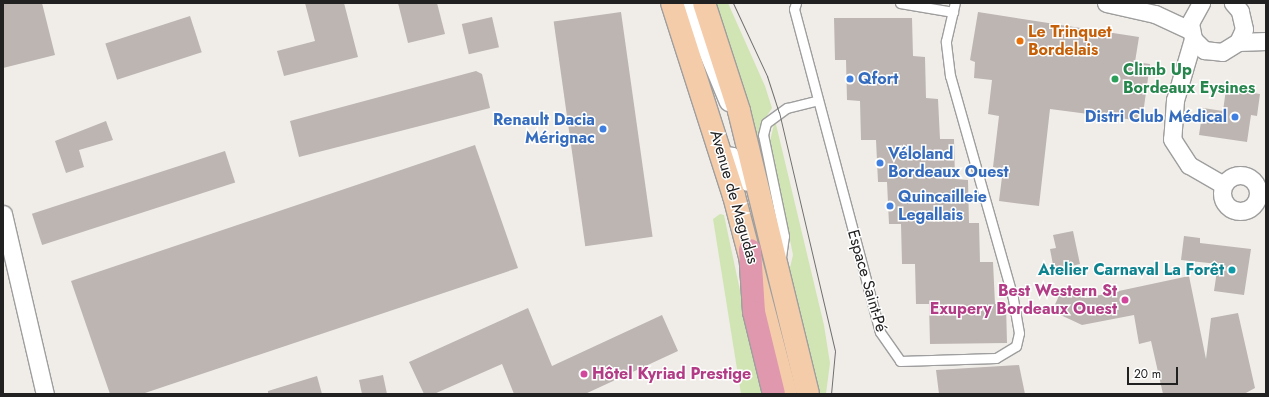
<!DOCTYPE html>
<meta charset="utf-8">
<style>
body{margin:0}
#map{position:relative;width:1269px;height:397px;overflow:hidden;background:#f0ede8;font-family:Jost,sans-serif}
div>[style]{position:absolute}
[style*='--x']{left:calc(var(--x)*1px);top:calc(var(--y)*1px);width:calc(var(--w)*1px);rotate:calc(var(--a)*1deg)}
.grass>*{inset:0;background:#d1e5b4}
.building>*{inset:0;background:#bdb5b1;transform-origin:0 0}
.roads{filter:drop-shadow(1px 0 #9e9e9e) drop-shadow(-1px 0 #9e9e9e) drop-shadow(0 1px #9e9e9e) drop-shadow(0 -1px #9e9e9e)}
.lane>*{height:9px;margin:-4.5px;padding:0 4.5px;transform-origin:4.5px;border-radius:4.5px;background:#fff}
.street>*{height:17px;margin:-8.5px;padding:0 8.5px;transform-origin:8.5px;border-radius:8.5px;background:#fff}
.street>.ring{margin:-8.5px;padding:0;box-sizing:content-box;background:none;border:17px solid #fff;border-radius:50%}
.primary>*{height:22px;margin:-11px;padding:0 11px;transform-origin:11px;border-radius:11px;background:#f4ccaa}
.highway>*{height:22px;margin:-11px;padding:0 11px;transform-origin:11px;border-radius:11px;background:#df98ad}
.tram>*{height:1px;margin:-0.5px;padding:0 0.5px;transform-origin:0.5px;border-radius:0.5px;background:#6f6f6f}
.dots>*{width:11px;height:11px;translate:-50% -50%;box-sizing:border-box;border:2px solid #fff;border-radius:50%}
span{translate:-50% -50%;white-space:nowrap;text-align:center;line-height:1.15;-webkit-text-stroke:3px #fff;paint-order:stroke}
.food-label{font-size:16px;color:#c56008;font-weight:700}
.left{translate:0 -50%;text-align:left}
.leisure-label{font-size:16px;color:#27864d;font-weight:700}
.shop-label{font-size:16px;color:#366cbe;font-weight:700}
.right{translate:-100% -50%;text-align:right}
.street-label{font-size:16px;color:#212121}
.culture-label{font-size:16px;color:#0d838f;font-weight:700}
.hotel-label{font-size:16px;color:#b23c85;font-weight:700}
.frame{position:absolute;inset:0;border:4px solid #212121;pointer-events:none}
.scale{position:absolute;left:1127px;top:367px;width:51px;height:18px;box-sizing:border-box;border:2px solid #212121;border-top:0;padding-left:5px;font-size:12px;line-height:14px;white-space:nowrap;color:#212121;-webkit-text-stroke:3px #fff;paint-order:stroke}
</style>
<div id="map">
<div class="grass">
<div style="clip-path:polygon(713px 3px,728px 3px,765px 86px,772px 108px,759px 128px,767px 179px)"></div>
<div style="clip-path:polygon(775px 120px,824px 325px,830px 363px,826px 394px,817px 394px,788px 276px,793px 255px,770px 141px)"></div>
<div style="clip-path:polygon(720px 214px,724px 215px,762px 394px,741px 394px,713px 219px)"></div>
</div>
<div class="building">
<div style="clip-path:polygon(3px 3px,42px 3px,55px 55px,3px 68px)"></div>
<div style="clip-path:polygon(305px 3px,344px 3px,358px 57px,284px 76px,277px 51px,315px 41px)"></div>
<div style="clip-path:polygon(398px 3px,437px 3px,445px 34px,408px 43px)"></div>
<div style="left:621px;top:12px;width:227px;height:68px;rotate:82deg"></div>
<div style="clip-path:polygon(978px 12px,1139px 37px,1135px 62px,1150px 64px,1142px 121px,1050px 109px,1039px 206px,999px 201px,1003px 169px,993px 167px,999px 116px,988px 114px,992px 80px,974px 78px,975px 62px,970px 60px)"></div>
<div style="left:190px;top:16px;width:38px;height:89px;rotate:72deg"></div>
<div style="left:492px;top:17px;width:31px;height:31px;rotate:77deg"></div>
<div style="clip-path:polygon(834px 18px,912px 18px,913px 56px,925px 57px,926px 98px,938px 99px,940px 139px,954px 139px,955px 179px,968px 180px,969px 223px,979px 223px,980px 262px,993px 262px,995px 304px,1006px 304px,1007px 343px,930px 344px,929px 304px,916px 304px,915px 264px,902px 264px,901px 224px,889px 224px,887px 182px,878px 182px,876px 140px,861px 140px,860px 101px,847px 100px,846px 60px,835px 60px)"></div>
<div style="clip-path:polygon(476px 71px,482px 74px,490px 108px,299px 157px,290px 121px)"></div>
<div style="clip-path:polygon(1226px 89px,1260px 94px,1257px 116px,1251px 115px,1247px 142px,1199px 135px,1203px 108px,1223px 111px)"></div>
<div style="clip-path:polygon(106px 121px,113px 140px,79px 150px,84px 167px,66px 173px,55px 141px)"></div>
<div style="clip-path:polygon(475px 145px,518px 268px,142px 394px,110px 394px,71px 281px)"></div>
<div style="left:225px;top:151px;width:33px;height:203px;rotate:72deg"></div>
<div style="clip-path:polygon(1073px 231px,1080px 264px,1054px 270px,1050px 249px,1056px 248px,1053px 235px)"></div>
<div style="clip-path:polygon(1184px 236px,1200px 238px,1200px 243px,1251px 249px,1244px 295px,1214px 291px,1218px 264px,1181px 260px)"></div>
<div style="clip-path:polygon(1189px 276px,1206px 359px,1211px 318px,1238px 313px,1255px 388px,1244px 394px,1163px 394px,1151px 341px,1139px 344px,1134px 315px,1082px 325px,1052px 311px,1063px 287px,1086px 298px)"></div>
<div style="clip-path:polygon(528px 308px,552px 366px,662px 315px,678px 351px,585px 394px,514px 394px,502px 364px,434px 394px,424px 394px,409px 362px)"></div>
<div style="clip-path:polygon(1019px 365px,1025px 394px,939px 394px,936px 370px)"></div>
<div style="clip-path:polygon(383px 375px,387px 394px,362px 394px,359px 380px)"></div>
<div style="clip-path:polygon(317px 376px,322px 394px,268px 394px,268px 391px)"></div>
</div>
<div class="roads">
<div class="lane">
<div style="--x:796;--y:3;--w:6;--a:108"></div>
<div style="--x:794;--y:9;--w:334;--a:75.1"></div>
<div style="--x:880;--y:332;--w:35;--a:55"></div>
<div style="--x:900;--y:361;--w:96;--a:-1.8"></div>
<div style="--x:996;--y:358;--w:23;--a:-31"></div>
<div style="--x:1016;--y:346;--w:13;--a:-77"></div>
<div style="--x:1019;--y:333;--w:36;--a:-100"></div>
<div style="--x:1013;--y:298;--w:231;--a:-105.8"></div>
<div style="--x:950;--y:76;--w:35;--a:-97"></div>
<div style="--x:946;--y:41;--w:39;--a:-77"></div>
<div style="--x:900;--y:3;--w:54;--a:9.6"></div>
<div style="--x:720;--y:150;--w:13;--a:9"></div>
<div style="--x:733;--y:152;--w:36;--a:69"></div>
<div style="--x:781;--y:257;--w:21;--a:-82"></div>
<div style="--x:784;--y:236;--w:103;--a:-101.7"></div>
<div style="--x:763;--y:135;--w:12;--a:-76"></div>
<div style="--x:766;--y:123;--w:26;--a:-36"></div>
<div style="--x:787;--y:108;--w:32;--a:-14"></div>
</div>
<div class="street">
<div style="--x:687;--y:3;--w:107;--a:67.5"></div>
<div style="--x:1106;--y:3;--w:50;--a:12.7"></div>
<div style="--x:1155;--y:14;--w:38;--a:25"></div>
<div style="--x:1201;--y:3;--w:23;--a:119"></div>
<div style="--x:1190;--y:23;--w:16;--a:79"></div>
<div style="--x:1193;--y:39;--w:16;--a:45"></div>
<div style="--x:1204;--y:50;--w:18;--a:6"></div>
<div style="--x:1222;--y:52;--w:19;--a:-32"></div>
<div style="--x:1238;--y:42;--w:14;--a:-65"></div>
<div style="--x:1244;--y:29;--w:18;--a:-103"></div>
<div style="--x:1240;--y:11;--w:11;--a:-131"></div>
<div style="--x:1193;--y:39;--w:64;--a:106.4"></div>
<div style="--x:1175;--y:100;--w:39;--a:94"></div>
<div style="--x:1172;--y:139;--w:31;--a:57"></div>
<div style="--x:1189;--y:165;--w:39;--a:30"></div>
<div style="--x:1238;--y:42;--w:28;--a:-2"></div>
<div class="ring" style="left:1222px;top:175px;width:19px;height:19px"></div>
<div style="--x:3;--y:214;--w:185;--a:76.9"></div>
</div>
<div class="primary">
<div style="--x:672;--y:3;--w:203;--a:72.2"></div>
<div style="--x:734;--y:196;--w:205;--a:75.3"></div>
<div style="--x:704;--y:3;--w:114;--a:72"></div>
<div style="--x:739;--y:111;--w:291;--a:76.3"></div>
</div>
<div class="highway">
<div style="--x:750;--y:250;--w:62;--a:86.3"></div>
<div style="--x:754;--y:312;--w:84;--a:76.3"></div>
</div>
</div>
<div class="tram">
<div style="--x:733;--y:3;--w:81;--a:65"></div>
<div style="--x:767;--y:76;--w:38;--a:72"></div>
<div style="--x:779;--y:112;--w:245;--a:76.8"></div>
<div style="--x:835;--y:351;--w:43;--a:95.3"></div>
</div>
<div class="dots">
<div style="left:1020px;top:41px;background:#e8710a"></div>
<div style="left:850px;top:79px;background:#3f7fe0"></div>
<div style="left:1115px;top:79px;background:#2e9e5b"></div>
<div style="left:1235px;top:117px;background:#3f7fe0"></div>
<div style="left:603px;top:129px;background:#3f7fe0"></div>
<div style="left:880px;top:163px;background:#3f7fe0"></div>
<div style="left:890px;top:206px;background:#3f7fe0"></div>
<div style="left:1232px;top:270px;background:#0f9aa8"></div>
<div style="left:1125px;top:300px;background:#d1479c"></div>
<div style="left:584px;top:374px;background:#d1479c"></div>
</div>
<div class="food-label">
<span class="left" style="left:1028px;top:41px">Le Trinquet<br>Bordelais</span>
</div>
<div class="leisure-label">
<span class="left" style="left:1123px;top:79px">Climb Up<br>Bordeaux Eysines</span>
</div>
<div class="shop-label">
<span class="left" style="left:858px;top:79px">Qfort</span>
<span class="right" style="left:1227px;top:117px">Distri Club Médical</span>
<span class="right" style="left:595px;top:129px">Renault Dacia<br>Mérignac</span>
<span class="left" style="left:888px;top:163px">Véloland<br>Bordeaux Ouest</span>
<span class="left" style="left:898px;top:206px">Quincailleie<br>Legallais</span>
</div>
<div class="street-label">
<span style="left:734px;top:197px;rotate:74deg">Avenue de Magudas</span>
<span style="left:867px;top:281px;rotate:74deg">Espace Saint-Pé</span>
</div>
<div class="culture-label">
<span class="right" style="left:1224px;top:270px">Atelier Carnaval La Forêt</span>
</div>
<div class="hotel-label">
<span class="right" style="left:1117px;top:300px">Best Western St<br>Exupery Bordeaux Ouest</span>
<span class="left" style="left:592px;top:374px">Hôtel Kyriad Prestige</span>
</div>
<div class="frame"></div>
<div class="scale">20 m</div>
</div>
